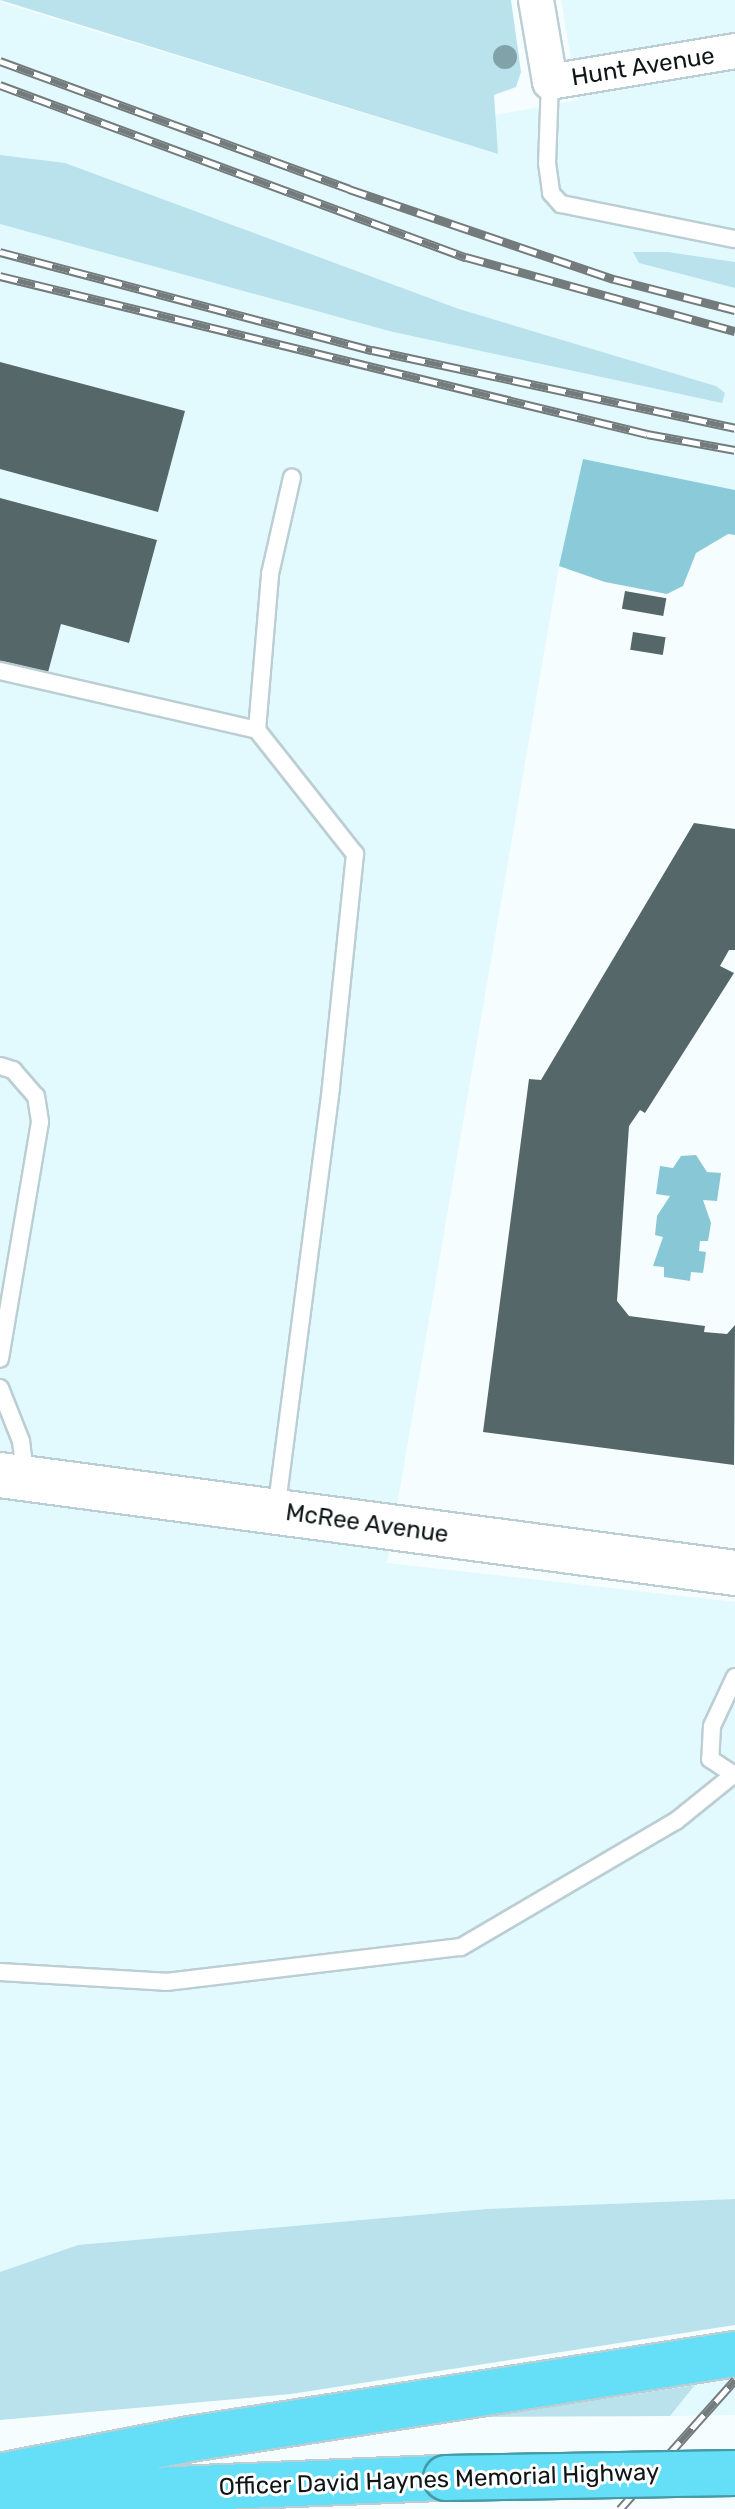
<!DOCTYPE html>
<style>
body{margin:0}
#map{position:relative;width:735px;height:2509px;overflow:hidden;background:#f5fdfe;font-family:Rubik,sans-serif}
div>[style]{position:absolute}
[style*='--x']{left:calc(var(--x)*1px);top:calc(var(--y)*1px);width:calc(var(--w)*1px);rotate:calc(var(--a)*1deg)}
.built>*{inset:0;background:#e2f9fe}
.green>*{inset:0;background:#b9e2ec}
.forest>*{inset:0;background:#8bcbd9}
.water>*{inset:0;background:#88c8d6}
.building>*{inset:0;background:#56676a;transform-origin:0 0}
.roads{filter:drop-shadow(2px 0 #bbced3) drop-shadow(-2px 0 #bbced3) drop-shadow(0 2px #bbced3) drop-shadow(0 -2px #bbced3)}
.lane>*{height:16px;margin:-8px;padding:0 8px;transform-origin:8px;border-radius:8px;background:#fff}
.street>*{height:34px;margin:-17px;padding:0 17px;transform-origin:17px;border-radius:17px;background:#fff}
.secondary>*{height:44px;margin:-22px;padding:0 22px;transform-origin:22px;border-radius:22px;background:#fff}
.highway>*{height:44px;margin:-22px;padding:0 22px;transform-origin:22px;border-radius:22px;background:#64dff7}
.rail>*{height:9px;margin-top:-4.5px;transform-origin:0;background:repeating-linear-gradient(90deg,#fff 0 18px,#747b7c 0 36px);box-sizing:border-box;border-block:2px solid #747b7c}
.bridges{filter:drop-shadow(2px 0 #4699a9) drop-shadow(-2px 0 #4699a9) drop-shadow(0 2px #4699a9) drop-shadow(0 -2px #4699a9)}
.highway-bridge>*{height:44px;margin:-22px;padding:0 22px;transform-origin:22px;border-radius:22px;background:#64dff7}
.trees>*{width:24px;height:24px;margin:-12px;border-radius:50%;background:#80a2a8}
span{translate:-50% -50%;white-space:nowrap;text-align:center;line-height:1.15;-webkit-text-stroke:6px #fff;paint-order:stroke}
.street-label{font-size:24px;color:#0f1617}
</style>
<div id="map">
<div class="built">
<div style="clip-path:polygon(561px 0,735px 0,735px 262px,668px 252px,639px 263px,735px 288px,735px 490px,583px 459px,559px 566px,387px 1563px,735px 1602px,735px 2199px,486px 2209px,78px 2245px,0 2272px,0 224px,389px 331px,725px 394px,716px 386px,459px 309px,65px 164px,0 155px,0 2px,497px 154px,495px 115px,578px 100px)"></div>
<div style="clip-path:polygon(735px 2378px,735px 2415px,670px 2416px,695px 2385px)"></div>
</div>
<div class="green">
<div style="clip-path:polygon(0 0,511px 0,521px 72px,516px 87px,494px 95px,498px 154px)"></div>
<div style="clip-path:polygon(0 155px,65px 163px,459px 309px,716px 386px,725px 393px,722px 403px,389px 331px,0 224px)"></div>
<div style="clip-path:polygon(633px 252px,668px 252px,735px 262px,735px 288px,639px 263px)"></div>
<div style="clip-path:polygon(735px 2199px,735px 2325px,291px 2394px,0 2420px,0 2272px,78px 2245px,486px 2209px)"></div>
<div style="clip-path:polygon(695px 2385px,670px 2416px,482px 2417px,505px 2414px)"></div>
</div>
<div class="forest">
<div style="clip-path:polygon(583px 459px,735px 490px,735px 535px,728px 534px,696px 553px,683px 586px,667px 594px,605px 582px,559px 566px)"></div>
</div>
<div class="water">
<div style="clip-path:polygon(696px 1155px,707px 1172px,721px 1173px,717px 1201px,703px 1200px,711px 1223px,708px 1241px,700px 1241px,699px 1251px,706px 1252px,703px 1273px,691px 1272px,690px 1281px,664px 1277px,664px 1267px,653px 1266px,663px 1237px,655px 1235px,657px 1216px,670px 1196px,656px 1194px,660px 1166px,673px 1168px,681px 1156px)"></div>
</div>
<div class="building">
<div style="clip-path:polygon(0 362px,185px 411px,158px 512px,0 469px)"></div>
<div style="clip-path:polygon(0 498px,157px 540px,129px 643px,61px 624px,47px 676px,0 663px)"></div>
<div style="left:625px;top:591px;width:42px;height:18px;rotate:10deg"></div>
<div style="left:633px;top:632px;width:33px;height:18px;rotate:9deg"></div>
<div style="clip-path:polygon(694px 823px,735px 829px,735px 950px,729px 950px,720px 966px,734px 973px,645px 1113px,640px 1110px,629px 1126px,617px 1301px,629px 1316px,705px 1326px,704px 1332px,727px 1334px,735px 1325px,734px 1465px,483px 1432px,529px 1079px,541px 1080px)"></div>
</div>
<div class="roads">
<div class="lane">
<div style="--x:550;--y:82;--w:81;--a:92.1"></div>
<div style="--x:547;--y:163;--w:30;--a:82"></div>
<div style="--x:551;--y:193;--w:15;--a:48"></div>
<div style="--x:561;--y:204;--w:177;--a:11.4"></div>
<div style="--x:0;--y:671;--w:264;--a:12.9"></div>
<div style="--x:257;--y:730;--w:158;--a:51.7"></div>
<div style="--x:355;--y:854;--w:235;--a:95.9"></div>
<div style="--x:331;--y:1088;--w:426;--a:97.4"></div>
<div style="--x:257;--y:730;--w:157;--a:-85.2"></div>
<div style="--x:270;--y:574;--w:99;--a:-77.2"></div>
<div style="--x:0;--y:1066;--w:14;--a:17"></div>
<div style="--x:13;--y:1070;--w:35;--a:49"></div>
<div style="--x:36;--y:1096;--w:26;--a:81"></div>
<div style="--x:40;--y:1122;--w:240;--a:99.6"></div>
<div style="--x:0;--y:1388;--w:57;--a:68.4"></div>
<div style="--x:21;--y:1441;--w:33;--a:83"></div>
<div style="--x:735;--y:1677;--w:54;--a:115.1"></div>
<div style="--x:712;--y:1726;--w:33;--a:93"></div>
<div style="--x:710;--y:1759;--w:30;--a:33"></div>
<div style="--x:0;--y:1972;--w:166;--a:3.4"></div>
<div style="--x:166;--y:1982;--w:297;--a:-6.8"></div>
<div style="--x:461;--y:1947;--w:249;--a:-30.4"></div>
<div style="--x:676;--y:1821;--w:73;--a:-38.9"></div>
</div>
<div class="street">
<div style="--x:536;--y:0;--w:83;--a:80.3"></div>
<div style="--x:550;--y:82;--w:188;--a:-9.5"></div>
</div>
<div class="secondary">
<div style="--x:0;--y:1475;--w:742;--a:7.59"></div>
</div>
<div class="highway">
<div style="--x:0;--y:2476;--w:194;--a:-11"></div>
<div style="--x:190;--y:2439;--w:552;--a:-8.86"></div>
<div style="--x:9;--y:2496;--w:437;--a:-2.4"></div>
</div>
</div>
<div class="rail">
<div style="--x:0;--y:61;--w:372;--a:20.1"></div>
<div style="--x:349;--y:189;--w:280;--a:18.8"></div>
<div style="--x:614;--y:279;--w:125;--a:14.4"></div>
<div style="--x:0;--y:85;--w:497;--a:20.3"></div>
<div style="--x:466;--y:257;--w:279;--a:15.4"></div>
<div style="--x:0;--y:252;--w:385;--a:14.8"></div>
<div style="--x:372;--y:350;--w:371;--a:12.1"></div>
<div style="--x:0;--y:276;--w:666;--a:13.72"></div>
<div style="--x:647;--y:434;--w:89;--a:10.3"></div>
<div style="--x:620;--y:2509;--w:173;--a:-48.3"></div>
</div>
<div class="bridges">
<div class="highway-bridge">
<div style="--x:446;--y:2478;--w:289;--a:-1"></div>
</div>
</div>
<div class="trees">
<div style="left:505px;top:57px"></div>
</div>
<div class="street-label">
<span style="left:643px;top:67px;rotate:-9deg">Hunt Avenue</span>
<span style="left:367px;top:1524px;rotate:8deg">McRee Avenue</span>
<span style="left:439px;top:2480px;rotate:-2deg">Officer David Haynes Memorial Highway</span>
</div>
</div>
